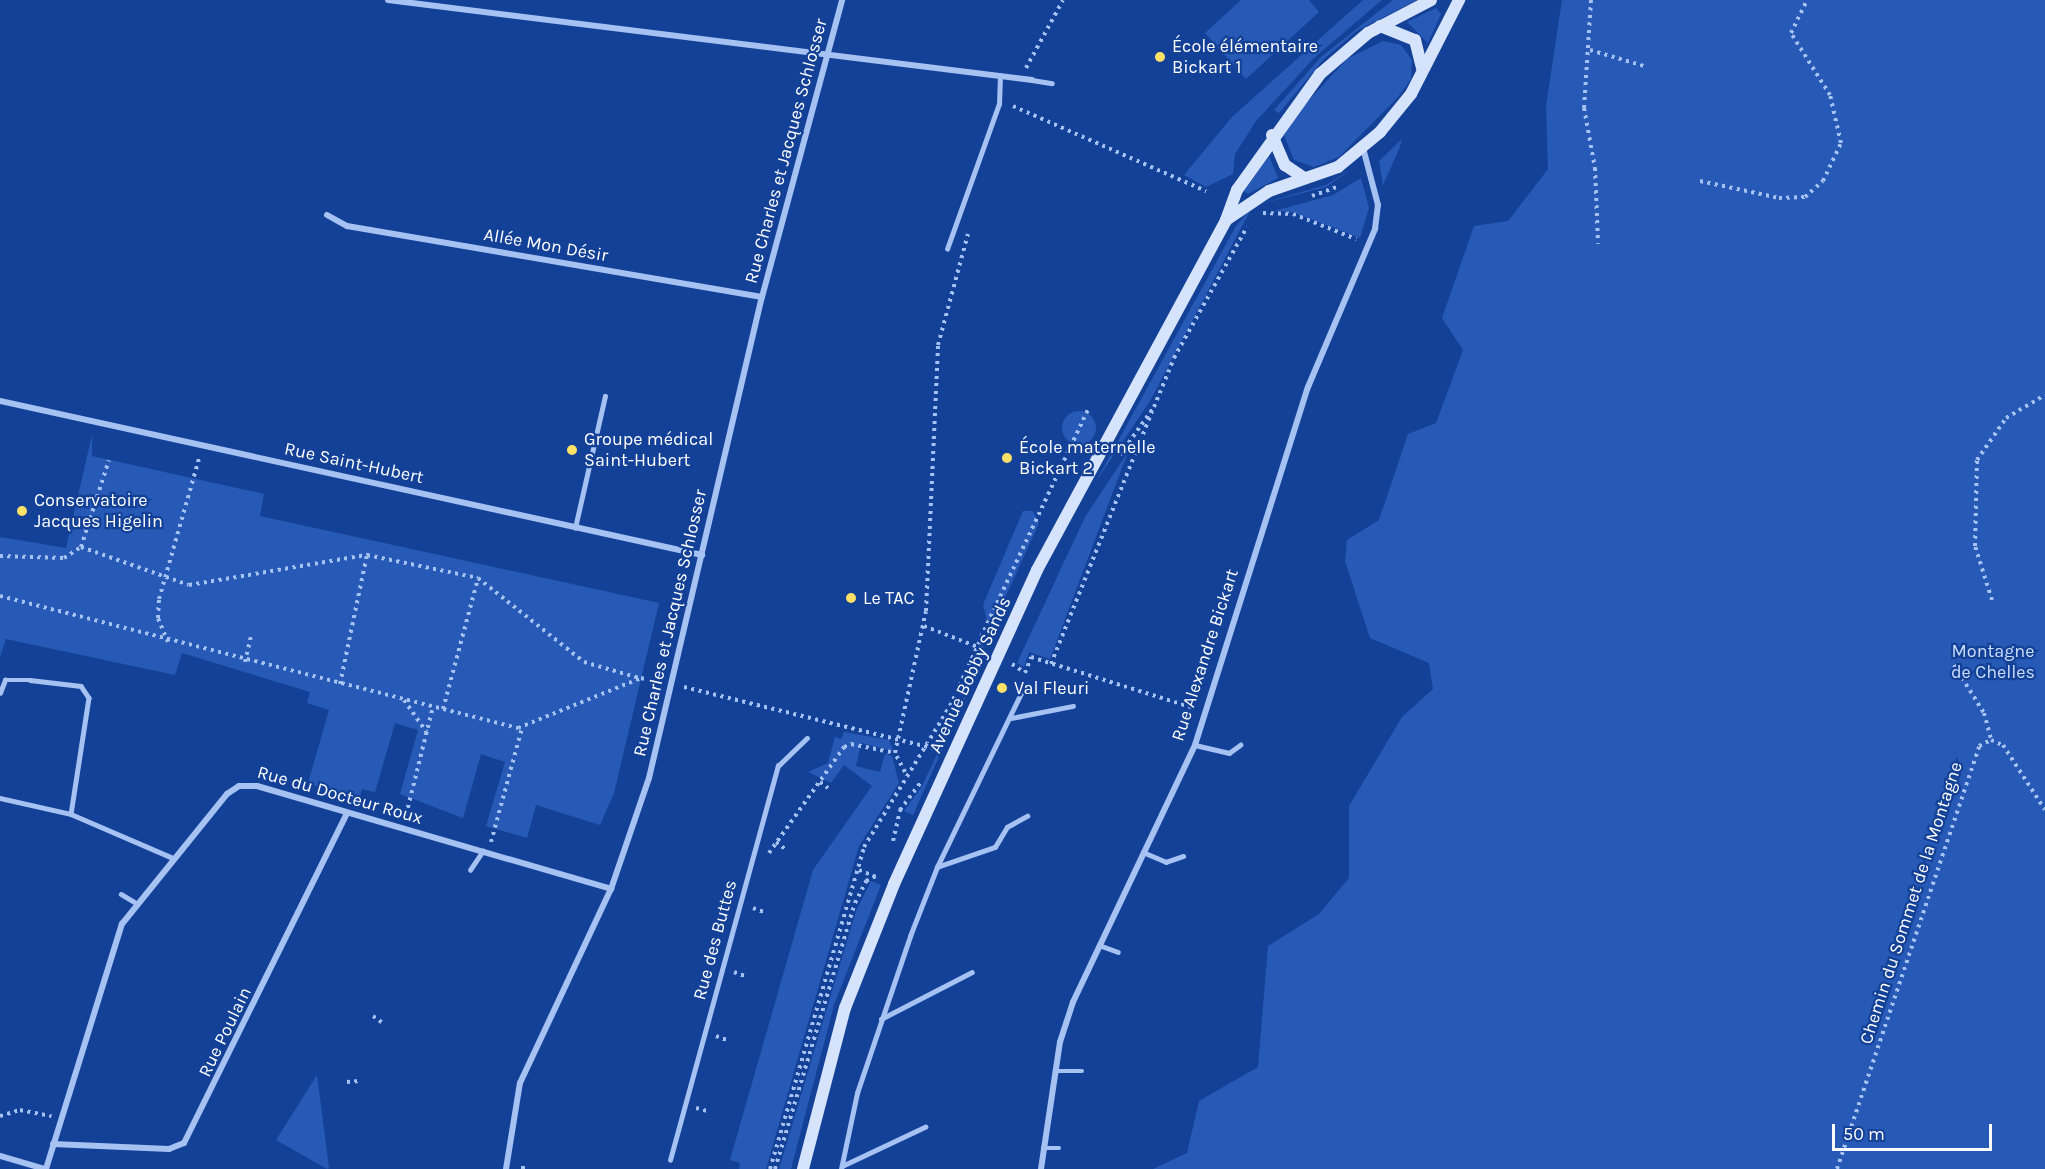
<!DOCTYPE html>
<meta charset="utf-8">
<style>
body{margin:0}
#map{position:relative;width:2045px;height:1169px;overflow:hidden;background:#144198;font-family:Karla,sans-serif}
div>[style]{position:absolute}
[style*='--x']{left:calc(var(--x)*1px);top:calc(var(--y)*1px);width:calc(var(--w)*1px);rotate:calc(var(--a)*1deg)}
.green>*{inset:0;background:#275ab6}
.round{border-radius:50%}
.path>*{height:4px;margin-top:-2px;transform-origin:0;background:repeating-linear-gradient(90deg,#a6c2f3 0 3px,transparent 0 7.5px)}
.service>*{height:4.5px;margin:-2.25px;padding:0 2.25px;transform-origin:2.25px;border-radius:2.25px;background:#a6c2f3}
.minor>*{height:6px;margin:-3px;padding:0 3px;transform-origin:3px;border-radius:3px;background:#a6c2f3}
.secondary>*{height:12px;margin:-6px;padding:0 6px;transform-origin:6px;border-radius:6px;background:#d5e3fc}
.dots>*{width:16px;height:16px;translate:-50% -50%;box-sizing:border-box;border:3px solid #144198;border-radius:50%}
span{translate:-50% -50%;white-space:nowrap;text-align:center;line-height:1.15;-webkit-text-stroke:4.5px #144198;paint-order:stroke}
.poi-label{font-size:18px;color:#fff}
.left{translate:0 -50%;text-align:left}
.street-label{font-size:18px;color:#fff}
.park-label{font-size:18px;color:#cedffd}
.scale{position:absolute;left:1832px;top:1124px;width:160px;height:27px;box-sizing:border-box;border:3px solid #fff;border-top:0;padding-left:8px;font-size:18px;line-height:21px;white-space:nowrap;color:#fff;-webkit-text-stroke:4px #144198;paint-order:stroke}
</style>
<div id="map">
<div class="green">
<div style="clip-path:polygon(1241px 0,1309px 0,1319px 12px,1246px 79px,1205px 33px)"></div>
<div style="clip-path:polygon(1363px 0,1382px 0,1316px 56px,1256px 121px,1235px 154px,1233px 174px,1206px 187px,1184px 175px,1232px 117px)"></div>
<div style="clip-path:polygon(1393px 0,1417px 0,1358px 30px,1324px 59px,1279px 113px,1274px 110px,1321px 57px)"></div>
<div style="clip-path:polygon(1562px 0,2045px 0,2045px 1169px,1153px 1169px,1187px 1153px,1199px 1101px,1258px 1067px,1268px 946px,1319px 914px,1349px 878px,1349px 806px,1402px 717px,1433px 689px,1429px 663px,1370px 638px,1345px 561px,1347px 540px,1379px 520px,1408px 434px,1436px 423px,1463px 350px,1442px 318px,1474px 226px,1508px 221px,1548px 169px,1546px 106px)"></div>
<div style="clip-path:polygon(1436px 8px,1441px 14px,1428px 43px,1407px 22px)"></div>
<div style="clip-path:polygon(1383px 41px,1401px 45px,1412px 60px,1411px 79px,1398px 97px,1339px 157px,1314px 167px,1294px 160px,1284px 135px,1301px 109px,1347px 59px)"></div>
<div style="clip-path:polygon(1402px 139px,1400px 147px,1383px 185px,1379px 161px)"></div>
<div style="clip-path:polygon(1269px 156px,1278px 178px,1248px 194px,1244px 191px)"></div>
<div style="clip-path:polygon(1356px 166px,1326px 187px,1260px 204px,1326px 185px)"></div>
<div style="clip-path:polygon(1361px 178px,1369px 208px,1360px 238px,1292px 212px,1274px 211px,1333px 195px)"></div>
<div style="clip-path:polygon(1251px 209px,1150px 401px,1095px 483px,1236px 226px)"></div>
<div class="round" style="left:1062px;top:411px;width:34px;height:34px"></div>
<div style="clip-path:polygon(92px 435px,92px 456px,264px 494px,260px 516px,659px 603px,614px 793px,600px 825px,536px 805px,527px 838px,486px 826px,505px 762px,481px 754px,463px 818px,400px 794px,418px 730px,395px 723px,375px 792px,362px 789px,359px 801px,308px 783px,329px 710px,307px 703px,310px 692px,182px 653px,175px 675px,6px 639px,0 657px,0 537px,66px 548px)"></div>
<div style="clip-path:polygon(1128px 452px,1050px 659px,1029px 652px,1024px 667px,1017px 663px,1085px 517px)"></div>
<div style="clip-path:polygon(1023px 511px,1033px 511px,1039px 523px,994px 622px,987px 620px,983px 605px)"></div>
<div style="clip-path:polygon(986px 651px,913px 815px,904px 811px,922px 786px)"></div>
<div style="clip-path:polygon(844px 732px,889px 740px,893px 751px,861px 743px,856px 766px,880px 772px,885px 754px,892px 756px,899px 783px,859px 846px,766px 1169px,739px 1169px,740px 1163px,730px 1160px,813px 870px,872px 786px,844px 765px,831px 783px,808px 772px,828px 763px,835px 737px,841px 739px)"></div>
<div style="clip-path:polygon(871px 881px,881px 885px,834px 1005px,791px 1169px,779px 1169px,856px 911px)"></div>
<div style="clip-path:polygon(317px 1075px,329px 1168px,327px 1169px,276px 1140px)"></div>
</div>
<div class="path">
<div style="--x:1591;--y:0;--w:108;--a:93.7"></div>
<div style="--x:1584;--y:108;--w:61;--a:79.6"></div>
<div style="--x:1595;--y:168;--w:76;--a:87.7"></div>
<div style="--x:1590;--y:50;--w:56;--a:16.5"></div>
<div style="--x:1026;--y:68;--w:77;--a:-61.4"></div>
<div style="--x:1013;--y:106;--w:211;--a:23.8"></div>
<div style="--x:1700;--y:181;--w:81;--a:12.1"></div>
<div style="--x:1779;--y:198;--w:26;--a:-2"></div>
<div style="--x:1805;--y:197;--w:24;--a:-42"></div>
<div style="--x:1823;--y:181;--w:42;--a:-64.7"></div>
<div style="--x:1841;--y:143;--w:49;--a:-102.9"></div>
<div style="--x:1830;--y:95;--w:73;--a:-122.2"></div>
<div style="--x:1791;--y:33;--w:37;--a:-64"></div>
<div style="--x:1312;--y:196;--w:29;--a:-20"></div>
<div style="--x:1263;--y:213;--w:30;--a:2"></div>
<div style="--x:1293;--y:214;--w:68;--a:21.6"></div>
<div style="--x:1120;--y:455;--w:59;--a:-54.7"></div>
<div style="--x:1154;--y:407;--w:53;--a:-67.8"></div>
<div style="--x:1174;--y:358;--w:150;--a:-60.9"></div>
<div style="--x:81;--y:547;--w:91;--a:-72.2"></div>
<div style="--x:0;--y:556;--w:64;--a:1.8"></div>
<div style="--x:64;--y:558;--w:20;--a:-33"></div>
<div style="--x:81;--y:547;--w:114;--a:19.4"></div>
<div style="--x:189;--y:585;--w:181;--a:-9.6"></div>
<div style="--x:367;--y:555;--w:113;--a:11.7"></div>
<div style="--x:478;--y:578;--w:135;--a:38.4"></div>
<div style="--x:584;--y:662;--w:57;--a:16.2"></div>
<div style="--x:0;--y:596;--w:535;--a:14.3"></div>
<div style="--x:518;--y:728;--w:133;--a:-22.1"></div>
<div style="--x:641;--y:678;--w:18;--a:13"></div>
<div style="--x:1992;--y:600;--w:57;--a:-107.5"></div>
<div style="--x:1975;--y:546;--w:86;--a:-88.7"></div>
<div style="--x:1977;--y:460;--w:51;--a:-55.4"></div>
<div style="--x:2006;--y:418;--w:45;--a:-30.5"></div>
<div style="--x:924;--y:626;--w:63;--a:21.3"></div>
<div style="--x:981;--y:637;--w:251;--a:-64.8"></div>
<div style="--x:168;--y:642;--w:26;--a:-113"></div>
<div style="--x:158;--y:618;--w:19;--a:-87"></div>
<div style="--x:159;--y:599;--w:146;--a:-74.1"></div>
<div style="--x:245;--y:662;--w:28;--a:-77"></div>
<div style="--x:1012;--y:664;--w:14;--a:34"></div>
<div style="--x:1051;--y:664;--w:272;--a:-68.2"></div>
<div style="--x:1954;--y:665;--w:57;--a:58"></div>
<div style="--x:1984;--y:713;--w:28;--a:75"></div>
<div style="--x:1025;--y:673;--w:17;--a:-69"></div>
<div style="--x:1031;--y:657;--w:171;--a:17.4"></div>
<div style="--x:340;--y:684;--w:132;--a:-78.2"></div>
<div style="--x:684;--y:687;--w:260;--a:13.8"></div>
<div style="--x:404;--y:700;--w:39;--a:55"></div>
<div style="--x:443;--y:709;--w:136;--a:-75"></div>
<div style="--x:905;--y:772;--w:21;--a:-118"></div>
<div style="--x:895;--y:753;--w:145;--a:-77.7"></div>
<div style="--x:926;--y:611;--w:266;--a:-87.4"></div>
<div style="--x:938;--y:345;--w:115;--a:-74.9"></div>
<div style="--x:820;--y:782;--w:10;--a:37"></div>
<div style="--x:406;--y:815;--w:111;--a:-76"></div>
<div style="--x:893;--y:841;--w:32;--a:-77"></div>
<div style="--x:900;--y:810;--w:35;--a:-53"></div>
<div style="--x:491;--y:842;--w:118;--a:-74.8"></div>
<div style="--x:776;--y:842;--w:11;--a:38"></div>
<div style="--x:769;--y:853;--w:130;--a:-54.7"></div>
<div style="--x:844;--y:747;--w:8;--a:-23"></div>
<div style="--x:851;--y:744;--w:45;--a:11.6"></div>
<div style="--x:859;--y:870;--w:18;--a:22"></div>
<div style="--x:753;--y:908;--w:12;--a:20"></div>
<div style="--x:734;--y:972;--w:12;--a:20"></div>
<div style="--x:373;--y:1016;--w:14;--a:36"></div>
<div style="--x:716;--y:1036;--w:12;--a:20"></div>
<div style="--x:347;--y:1082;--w:12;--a:-5"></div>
<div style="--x:696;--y:1108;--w:11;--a:15"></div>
<div style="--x:0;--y:1116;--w:21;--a:-17"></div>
<div style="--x:20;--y:1110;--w:32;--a:11"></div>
<div style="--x:523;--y:1169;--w:4;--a:-90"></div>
<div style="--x:770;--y:1169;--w:335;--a:-73.7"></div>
<div style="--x:864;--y:847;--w:165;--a:-58.6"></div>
<div style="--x:950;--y:706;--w:74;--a:-65.2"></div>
<div style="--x:981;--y:639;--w:10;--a:-37"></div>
<div style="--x:775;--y:1169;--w:278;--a:-73.3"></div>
<div style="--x:855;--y:903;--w:25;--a:-63"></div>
<div style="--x:866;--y:881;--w:13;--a:-27"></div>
<div style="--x:1837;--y:1169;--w:446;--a:-71.4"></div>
<div style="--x:1979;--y:746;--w:13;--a:-27"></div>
<div style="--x:1991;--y:740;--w:13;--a:23"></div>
<div style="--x:2003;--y:745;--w:77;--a:57.1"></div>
</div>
<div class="service">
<div style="--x:1032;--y:80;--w:20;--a:9"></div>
<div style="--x:947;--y:249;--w:154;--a:-70.3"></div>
<div style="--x:999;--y:104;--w:28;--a:-88"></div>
<div style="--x:575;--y:528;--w:135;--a:-77.2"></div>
<div style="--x:0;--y:693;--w:14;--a:-69"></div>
<div style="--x:5;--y:680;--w:25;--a:0"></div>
<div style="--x:30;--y:680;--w:51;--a:6.7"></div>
<div style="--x:81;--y:686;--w:14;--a:56"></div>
<div style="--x:89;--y:698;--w:117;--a:98.8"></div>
<div style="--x:1011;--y:718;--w:63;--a:-11"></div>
<div style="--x:1195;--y:745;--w:35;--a:13"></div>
<div style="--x:1229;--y:753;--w:14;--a:-36"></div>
<div style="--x:0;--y:798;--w:73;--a:12.7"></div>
<div style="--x:71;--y:814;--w:111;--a:23.3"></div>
<div style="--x:1143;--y:852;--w:25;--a:23"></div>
<div style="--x:1166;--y:862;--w:18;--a:-19"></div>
<div style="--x:937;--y:867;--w:61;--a:-19"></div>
<div style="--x:995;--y:847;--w:23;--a:-59"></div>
<div style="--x:1007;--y:827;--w:23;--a:-29"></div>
<div style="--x:470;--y:870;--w:23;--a:-56"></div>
<div style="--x:121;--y:894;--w:17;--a:31"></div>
<div style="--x:1099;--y:945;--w:20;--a:20"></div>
<div style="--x:881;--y:1019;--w:102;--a:-27.3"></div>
<div style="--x:1055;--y:1071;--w:27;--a:0"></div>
<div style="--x:1043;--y:1148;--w:16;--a:0"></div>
<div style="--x:670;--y:1160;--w:409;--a:-74.7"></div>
<div style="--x:778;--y:766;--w:40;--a:-44"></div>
<div style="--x:842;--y:1166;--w:92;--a:-25.2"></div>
<div style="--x:841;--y:1169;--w:78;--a:-78.1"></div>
<div style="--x:857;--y:1093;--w:166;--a:-71.3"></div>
<div style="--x:910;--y:936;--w:74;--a:-68.6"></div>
<div style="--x:937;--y:867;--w:202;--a:-64.2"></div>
</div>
<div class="minor">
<div style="--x:388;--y:0;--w:649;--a:7.08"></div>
<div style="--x:327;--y:215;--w:23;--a:29"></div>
<div style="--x:347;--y:226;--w:421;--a:9.7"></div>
<div style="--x:0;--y:401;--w:719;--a:12.37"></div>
<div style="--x:53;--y:1144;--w:116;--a:2.5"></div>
<div style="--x:169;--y:1149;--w:16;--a:-22"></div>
<div style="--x:184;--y:1143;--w:368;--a:-63.7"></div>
<div style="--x:0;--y:1156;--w:47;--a:16.1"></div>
<div style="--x:46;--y:1169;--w:257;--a:-72.8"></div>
<div style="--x:122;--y:924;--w:167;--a:-51.1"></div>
<div style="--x:227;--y:794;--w:14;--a:-34"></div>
<div style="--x:239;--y:786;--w:18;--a:0"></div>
<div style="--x:257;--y:786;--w:369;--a:16.2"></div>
<div style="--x:506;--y:1169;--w:87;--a:-80.8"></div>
<div style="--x:520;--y:1083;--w:214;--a:-64.9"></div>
<div style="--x:611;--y:889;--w:117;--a:-71.1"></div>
<div style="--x:649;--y:778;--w:494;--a:-76.8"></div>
<div style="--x:762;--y:297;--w:308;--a:-74.9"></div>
<div style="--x:1041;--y:1169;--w:128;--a:-81.5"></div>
<div style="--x:1060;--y:1042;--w:42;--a:-72"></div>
<div style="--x:1073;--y:1002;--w:284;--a:-64.6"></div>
<div style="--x:1195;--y:745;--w:375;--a:-72.5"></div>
<div style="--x:1308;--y:387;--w:172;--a:-67"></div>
<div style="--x:1375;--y:229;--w:24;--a:-83"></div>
<div style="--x:1378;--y:205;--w:59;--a:-104.7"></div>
</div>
<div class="secondary">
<div style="--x:1380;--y:26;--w:38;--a:22"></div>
<div style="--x:1415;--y:40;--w:29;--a:76"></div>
<div style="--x:1272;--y:135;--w:33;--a:67"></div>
<div style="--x:1285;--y:165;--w:23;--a:34"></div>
<div style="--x:1226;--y:220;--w:52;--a:-34"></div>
<div style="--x:1269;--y:191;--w:73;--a:-19.2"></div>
<div style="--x:1338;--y:167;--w:55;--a:-39.8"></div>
<div style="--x:1380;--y:132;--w:49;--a:-50.8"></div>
<div style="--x:1411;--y:94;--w:106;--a:-62.9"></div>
<div style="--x:803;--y:1169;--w:166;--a:-75.4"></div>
<div style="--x:845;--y:1008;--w:133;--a:-68.4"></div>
<div style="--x:894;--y:884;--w:345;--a:-65.5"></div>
<div style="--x:1037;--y:570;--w:398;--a:-61.6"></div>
<div style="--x:1226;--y:220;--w:32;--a:-70"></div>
<div style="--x:1237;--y:190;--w:143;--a:-54.4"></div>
<div style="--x:1320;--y:74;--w:63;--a:-40.5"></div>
<div style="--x:1368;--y:33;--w:71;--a:-27.6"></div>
</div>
<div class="dots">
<div style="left:1160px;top:57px;background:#ffe168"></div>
<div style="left:572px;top:450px;background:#ffe168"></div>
<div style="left:1007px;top:458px;background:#ffe168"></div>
<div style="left:22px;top:511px;background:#ffe168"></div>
<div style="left:851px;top:598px;background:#ffe168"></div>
<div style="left:1002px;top:688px;background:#ffe168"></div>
</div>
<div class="poi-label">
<span class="left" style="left:1172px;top:57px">École élémentaire<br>Bickart 1</span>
<span class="left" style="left:584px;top:450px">Groupe médical<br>Saint-Hubert</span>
<span class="left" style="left:1019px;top:458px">École maternelle<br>Bickart 2</span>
<span class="left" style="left:34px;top:511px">Conservatoire<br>Jacques Higelin</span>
<span class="left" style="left:863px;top:598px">Le TAC</span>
<span class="left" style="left:1014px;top:688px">Val Fleuri</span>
</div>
<div class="street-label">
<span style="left:786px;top:151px;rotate:-75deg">Rue Charles et Jacques Schlosser</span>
<span style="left:546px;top:245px;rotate:10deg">Allée Mon Désir</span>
<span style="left:354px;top:463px;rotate:12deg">Rue Saint-Hubert</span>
<span style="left:670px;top:623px;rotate:-77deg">Rue Charles et Jacques Schlosser</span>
<span style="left:1205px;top:655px;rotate:-72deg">Rue Alexandre Bickart</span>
<span style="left:970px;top:675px;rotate:-65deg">Avenue Bobby Sands</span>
<span style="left:340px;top:795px;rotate:16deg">Rue du Docteur Roux</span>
<span style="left:1911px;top:903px;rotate:-72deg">Chemin du Sommet de la Montagne</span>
<span style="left:715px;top:940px;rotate:-75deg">Rue des Buttes</span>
<span style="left:225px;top:1032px;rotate:-64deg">Rue Poulain</span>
</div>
<div class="park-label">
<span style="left:1993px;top:662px">Montagne<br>de Chelles</span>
</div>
<div class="scale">50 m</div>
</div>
